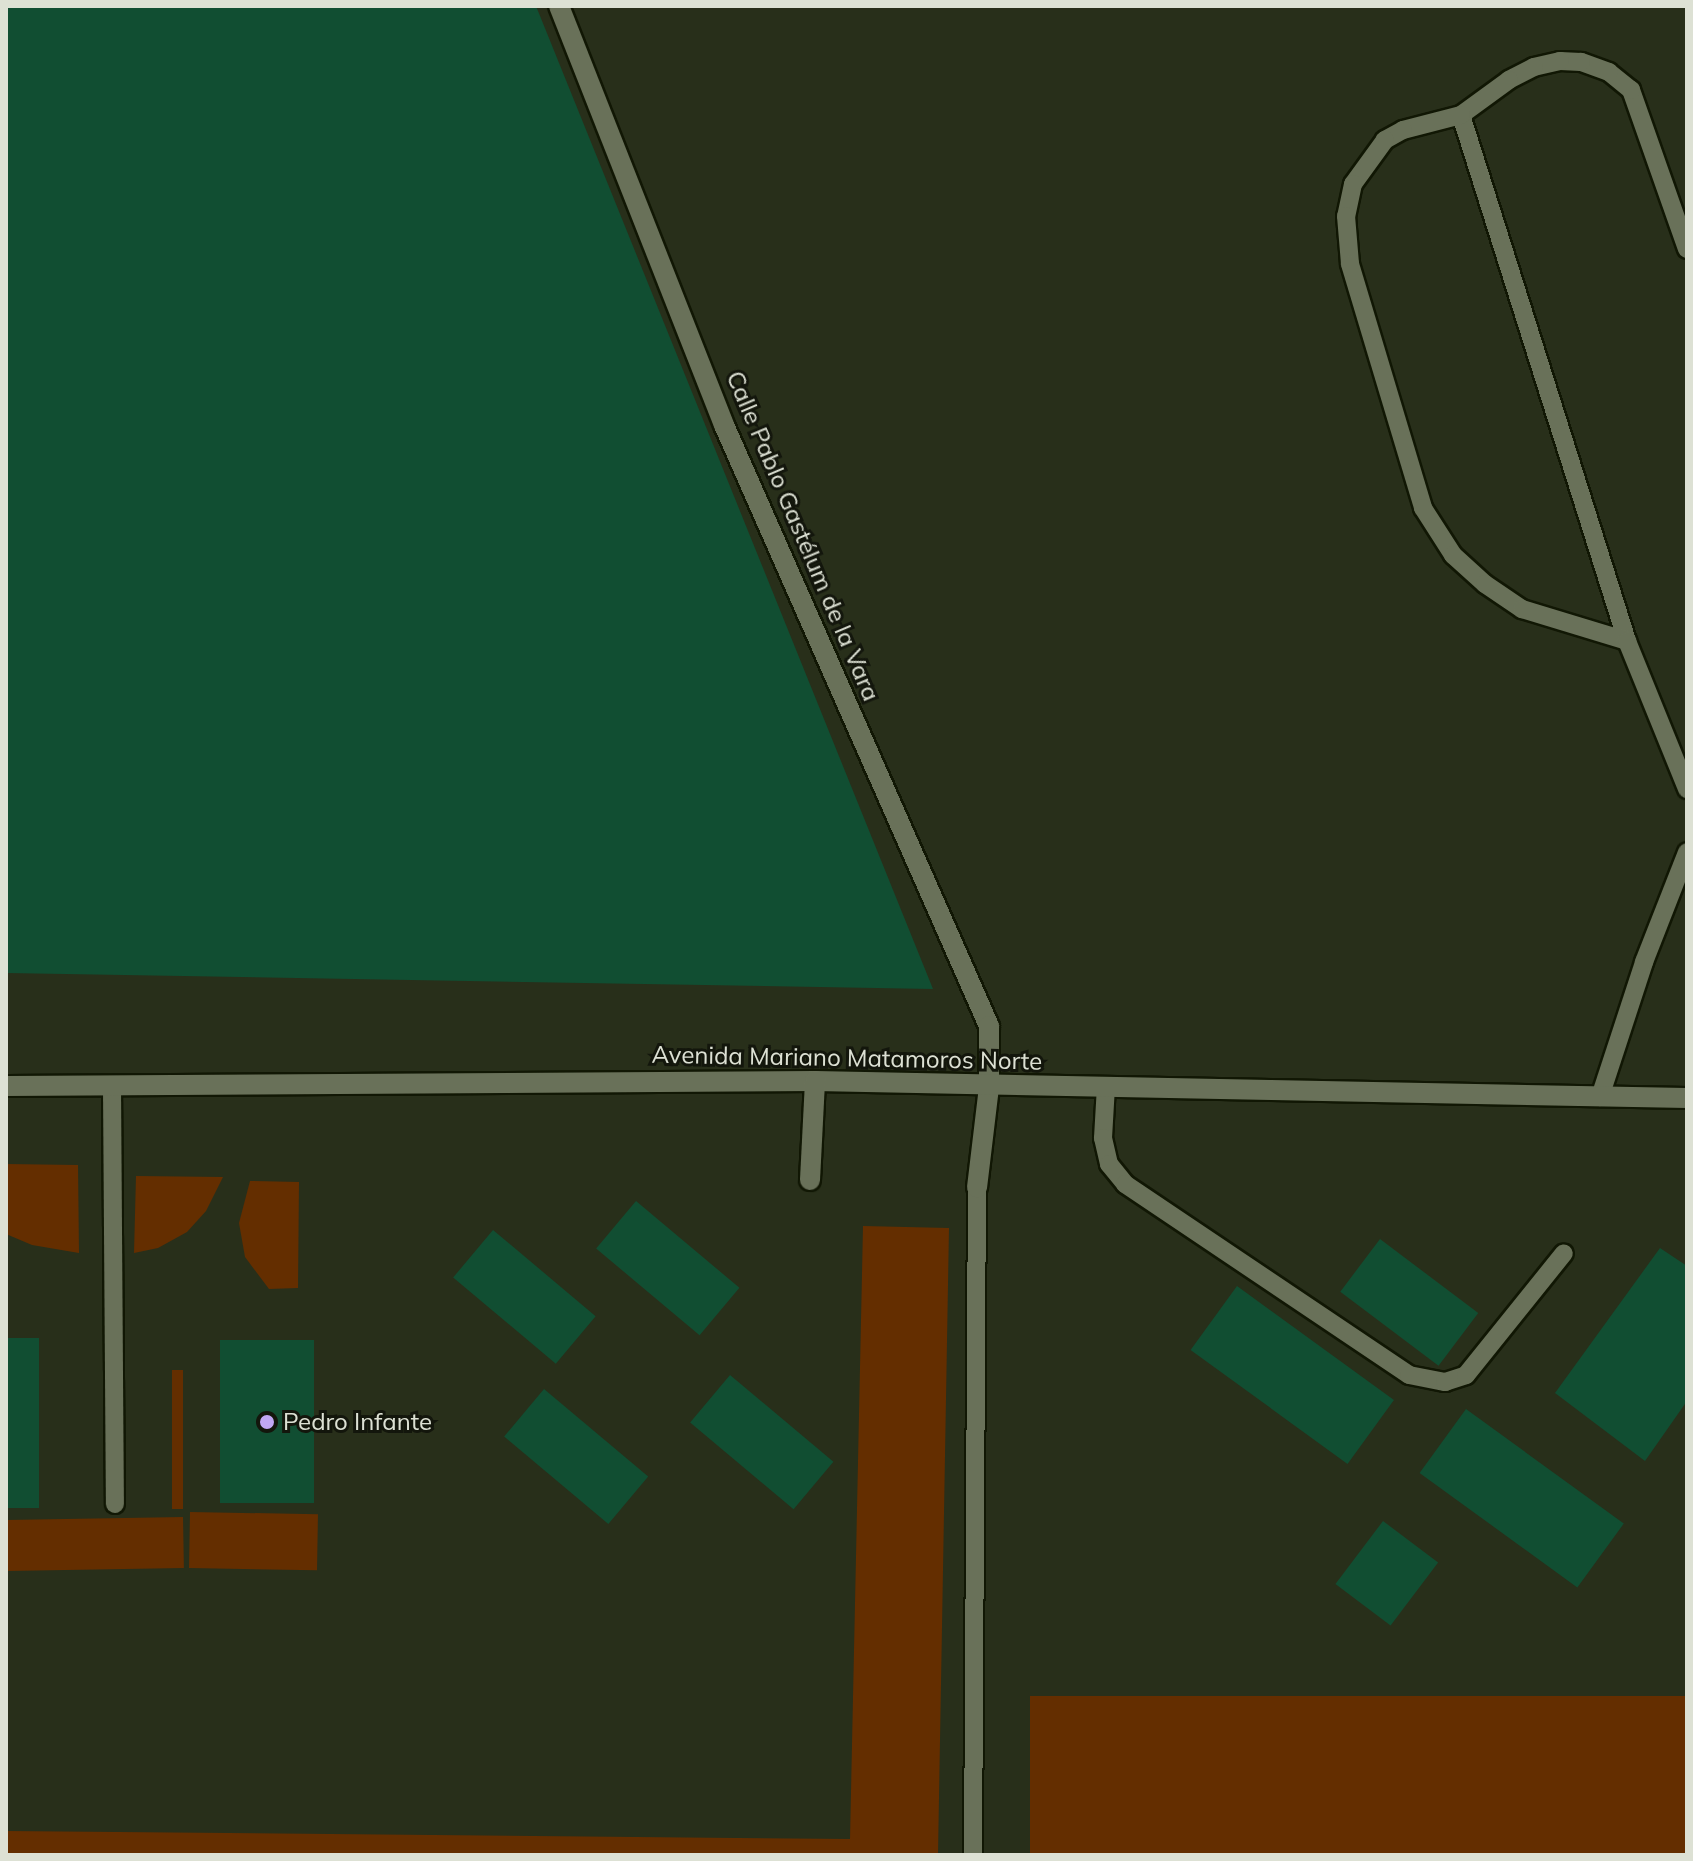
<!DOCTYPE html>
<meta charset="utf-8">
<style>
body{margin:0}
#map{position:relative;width:1693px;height:1861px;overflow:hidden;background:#282f1a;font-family:Mulish,sans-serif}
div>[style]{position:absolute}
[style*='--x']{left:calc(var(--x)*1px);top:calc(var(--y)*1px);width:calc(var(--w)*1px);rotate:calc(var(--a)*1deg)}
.green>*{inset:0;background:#642e00;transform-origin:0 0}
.building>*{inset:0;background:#114e32;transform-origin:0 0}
.roads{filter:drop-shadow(2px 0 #111704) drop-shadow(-2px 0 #111704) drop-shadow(0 2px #111704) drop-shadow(0 -2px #111704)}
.lane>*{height:18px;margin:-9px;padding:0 9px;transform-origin:9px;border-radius:9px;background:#697159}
.street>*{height:20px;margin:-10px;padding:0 10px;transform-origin:10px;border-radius:10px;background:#697159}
.dots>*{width:22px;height:22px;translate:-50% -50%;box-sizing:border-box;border:4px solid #13160c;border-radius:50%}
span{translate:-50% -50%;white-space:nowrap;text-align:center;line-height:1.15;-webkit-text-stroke:6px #13160c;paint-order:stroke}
.street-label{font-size:24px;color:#dde1d4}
.poi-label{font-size:24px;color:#dde1d4}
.left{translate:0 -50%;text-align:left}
.frame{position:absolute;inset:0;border:8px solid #dde1d4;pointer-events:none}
</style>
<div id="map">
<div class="green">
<div style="clip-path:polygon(6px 1164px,78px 1165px,79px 1253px,32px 1245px,6px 1234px)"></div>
<div style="clip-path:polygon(136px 1176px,223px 1177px,206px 1211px,187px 1232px,158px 1248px,134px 1253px)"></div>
<div style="clip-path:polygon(250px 1181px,299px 1182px,298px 1288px,269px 1289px,245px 1257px,239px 1223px)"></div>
<div style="clip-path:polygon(863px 1226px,949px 1228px,938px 1855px,6px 1855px,6px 1831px,850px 1839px)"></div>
<div style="left:172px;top:1370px;width:11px;height:139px"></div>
<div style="left:190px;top:1512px;width:128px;height:56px;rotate:1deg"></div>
<div style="left:183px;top:1517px;width:51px;height:177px;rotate:89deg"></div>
<div style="left:1030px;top:1696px;width:657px;height:159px"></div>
</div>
<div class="building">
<div style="clip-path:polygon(6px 6px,536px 6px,933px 989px,6px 973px)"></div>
<div style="left:636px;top:1201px;width:135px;height:62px;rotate:40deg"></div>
<div style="left:493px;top:1230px;width:134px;height:62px;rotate:40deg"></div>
<div style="left:1380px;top:1239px;width:123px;height:66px;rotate:37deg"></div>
<div style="clip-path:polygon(1660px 1248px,1687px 1266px,1687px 1401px,1645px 1461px,1555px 1393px)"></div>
<div style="left:1237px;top:1286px;width:194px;height:79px;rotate:36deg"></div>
<div style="left:6px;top:1338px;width:33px;height:170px"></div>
<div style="left:314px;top:1340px;width:163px;height:94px;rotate:90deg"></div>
<div style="left:730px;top:1375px;width:135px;height:62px;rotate:40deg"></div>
<div style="left:544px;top:1389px;width:136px;height:62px;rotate:40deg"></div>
<div style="left:1466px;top:1409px;width:195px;height:79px;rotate:36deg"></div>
<div style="left:1383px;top:1521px;width:69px;height:79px;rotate:37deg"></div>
</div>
<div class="roads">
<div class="lane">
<div style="--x:1461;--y:115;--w:552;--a:72.48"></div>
<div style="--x:1687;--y:249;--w:169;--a:-109.4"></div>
<div style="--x:1631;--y:90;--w:28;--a:-141"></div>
<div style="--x:1609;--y:72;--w:30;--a:-160"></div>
<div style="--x:1581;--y:62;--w:21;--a:-177"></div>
<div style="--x:1560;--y:61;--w:27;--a:167"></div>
<div style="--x:1534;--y:67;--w:28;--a:153"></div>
<div style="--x:1509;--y:80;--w:59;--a:143.9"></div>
<div style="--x:1461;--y:115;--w:60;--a:165.5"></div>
<div style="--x:1403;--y:130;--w:21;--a:151"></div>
<div style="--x:1385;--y:140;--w:54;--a:126"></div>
<div style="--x:1353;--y:184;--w:33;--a:102"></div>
<div style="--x:1346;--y:216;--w:48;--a:85.2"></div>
<div style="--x:1350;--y:264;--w:255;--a:73.3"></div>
<div style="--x:1423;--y:508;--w:56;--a:57.4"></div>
<div style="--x:1453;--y:555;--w:43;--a:42.2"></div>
<div style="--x:1485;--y:584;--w:45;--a:34"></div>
<div style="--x:1522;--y:609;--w:110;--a:16.9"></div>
<div style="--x:1627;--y:641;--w:160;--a:67.9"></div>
<div style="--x:1106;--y:1086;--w:52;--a:93.3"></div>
<div style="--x:1103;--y:1138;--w:27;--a:77"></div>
<div style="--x:1109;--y:1164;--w:26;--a:51"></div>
<div style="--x:1125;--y:1184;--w:342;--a:33.9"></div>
<div style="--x:1409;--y:1375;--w:37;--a:11"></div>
<div style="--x:1445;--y:1382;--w:22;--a:-18"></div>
<div style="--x:1466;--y:1375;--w:156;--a:-51.2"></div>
<div style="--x:112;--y:1087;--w:417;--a:89.6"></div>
<div style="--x:1600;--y:1097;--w:142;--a:-71.9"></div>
<div style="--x:1644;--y:962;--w:118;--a:-68.6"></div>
<div style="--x:973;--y:1855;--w:668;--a:-89.66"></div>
</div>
<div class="street">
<div style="--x:559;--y:6;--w:450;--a:68.5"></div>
<div style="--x:724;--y:425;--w:657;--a:66.21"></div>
<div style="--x:989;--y:1026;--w:61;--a:90"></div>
<div style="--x:989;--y:1087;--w:101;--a:96.8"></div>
<div style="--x:6;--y:1086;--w:809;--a:-0.35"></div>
<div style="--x:815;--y:1081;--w:872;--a:1.12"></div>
<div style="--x:810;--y:1180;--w:99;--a:-87.1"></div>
</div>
</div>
<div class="dots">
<div style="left:267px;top:1422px;background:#c0a8f4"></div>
</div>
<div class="street-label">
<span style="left:803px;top:536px;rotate:67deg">Calle Pablo Gastélum de la Vara</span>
<span style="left:847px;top:1058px;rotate:1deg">Avenida Mariano Matamoros Norte</span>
</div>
<div class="poi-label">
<span class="left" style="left:283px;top:1422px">Pedro Infante</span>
</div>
<div class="frame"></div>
</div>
